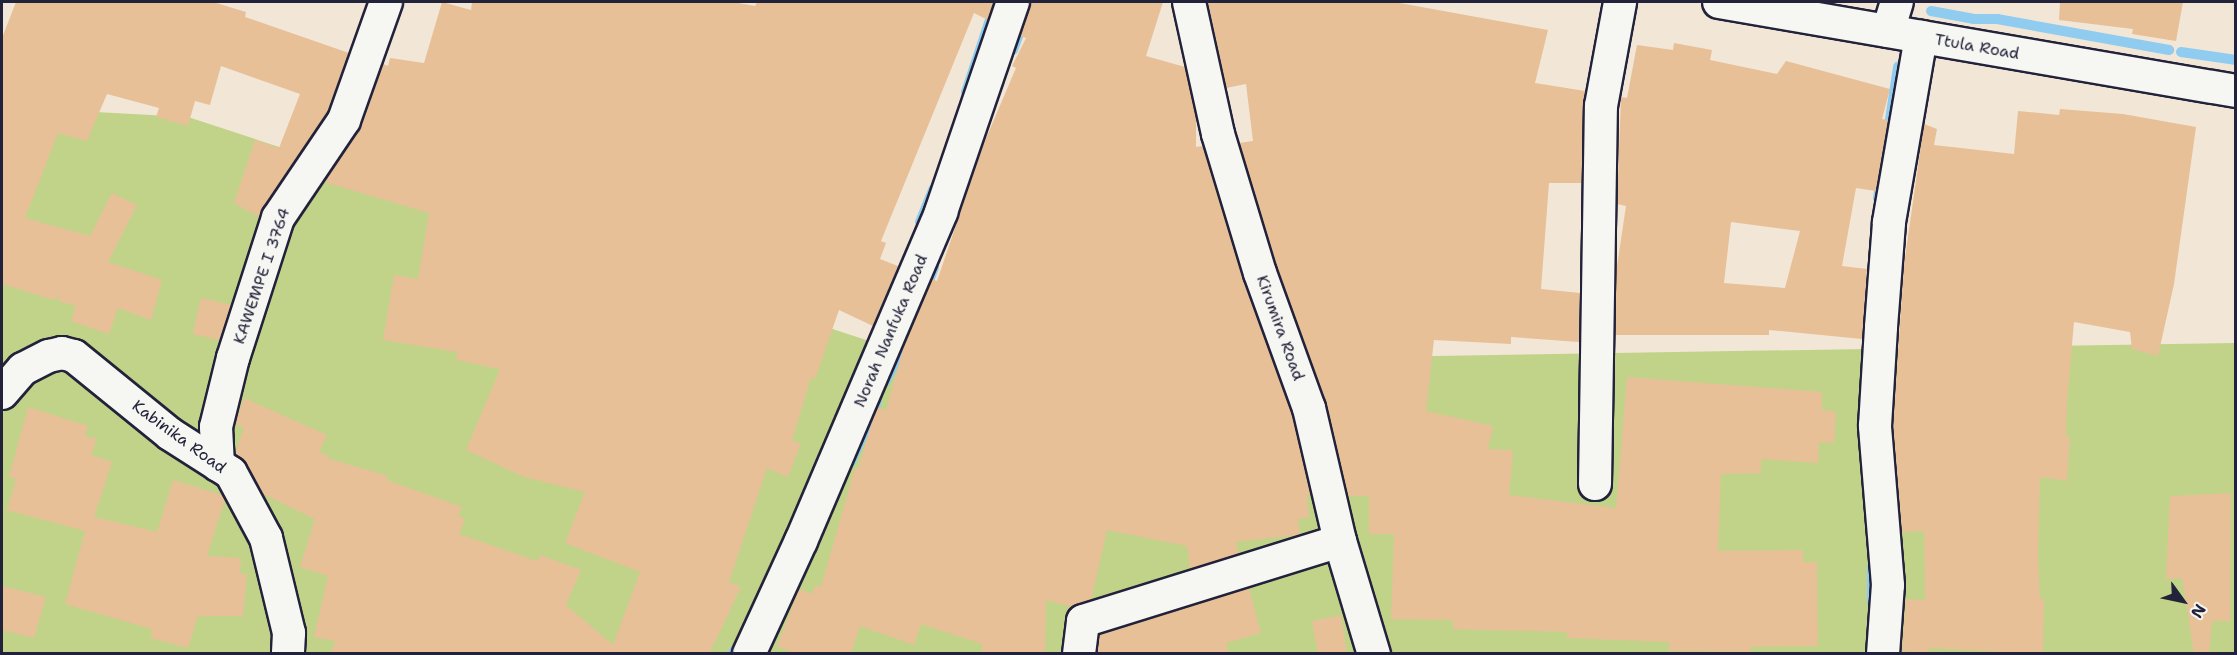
<!DOCTYPE html>
<style>
body{margin:0}
#map{position:relative;width:2237px;height:655px;overflow:hidden;background:#f2e6d7;font-family:"Shantell Sans",sans-serif}
div>[style]{position:absolute}
[style*='--x']{left:calc(var(--x)*1px);top:calc(var(--y)*1px);width:calc(var(--w)*1px);rotate:calc(var(--a)*1deg)}
.green>*{inset:0;background:#c0d388}
.stream>*{height:10px;margin:-5px;padding:0 5px;transform-origin:5px;border-radius:5px;background:#90ccf0}
.building>*{inset:0;background:#e7c097;transform-origin:0 0}
.roads{filter:drop-shadow(2px 0 #22223b) drop-shadow(-2px 0 #22223b) drop-shadow(0 2px #22223b) drop-shadow(0 -2px #22223b)}
.minor>*{height:32px;margin:-16px;padding:0 16px;transform-origin:16px;border-radius:16px;background:#f6f6f2}
span{translate:-50% -50%;white-space:nowrap;text-align:center;line-height:1.15;-webkit-text-stroke:5px #f6f6f2;paint-order:stroke}
.street-label{font-size:16px;color:#22223b}
.frame{position:absolute;inset:0;border:3px solid #22223b;pointer-events:none}
.north{position:absolute;left:2153px;top:571px;width:60px;height:60px;-webkit-text-stroke:4px #f6f6f2;paint-order:stroke;rotate:123deg;font-size:16px;font-weight:700;line-height:24px;text-align:center;color:#22223b}
.north::after{content:'';display:block;margin:auto;width:21px;height:27px;background:#22223b;clip-path:polygon(50% 0,100% 100%,50% 72%,0 100%)}
</style>
<div id="map">
<div class="green">
<div style="clip-path:polygon(2px 107px,188px 117px,939px 364px,2235px 343px,2235px 653px,2px 653px)"></div>
</div>
<div class="stream">
<div style="--x:1931;--y:11;--w:44;--a:10.5"></div>
<div style="--x:1974;--y:19;--w:23;--a:0"></div>
<div style="--x:1997;--y:19;--w:175;--a:10.2"></div>
<div style="--x:1013;--y:50;--w:51;--a:-69.4"></div>
<div style="--x:2181;--y:52;--w:56;--a:8.3"></div>
<div style="--x:966;--y:92;--w:95;--a:-71.6"></div>
<div style="--x:1878;--y:198;--w:133;--a:-81.3"></div>
<div style="--x:920;--y:222;--w:35;--a:-68"></div>
<div style="--x:885;--y:382;--w:58;--a:-63.4"></div>
<div style="--x:911;--y:330;--w:67;--a:-69.9"></div>
<div style="--x:851;--y:462;--w:65;--a:-66.6"></div>
<div style="--x:1872;--y:567;--w:35;--a:90"></div>
<div style="--x:733;--y:654;--w:3;--a:-72"></div>
</div>
<div class="building">
<div style="clip-path:polygon(16px 2px,213px 2px,246px 12px,245px 17px,349px 53px,328px 112px,259px 217px,234px 203px,255px 140px,279px 148px,300px 94px,221px 66px,210px 105px,195px 101px,188px 126px,156px 117px,159px 108px,107px 94px,87px 141px,58px 133px,25px 218px,90px 236px,112px 193px,137px 205px,108px 262px,162px 280px,151px 320px,118px 308px,109px 334px,71px 321px,76px 306px,58px 301px,60px 295px,54px 300px,2px 284px,2px 38px)"></div>
<div style="clip-path:polygon(442px 2px,471px 10px,472px 2px,733px 2px,755px 6px,757px 2px,994px 2px,988px 20px,974px 13px,881px 241px,886px 243px,880px 259px,898px 266px,873px 326px,839px 310px,815px 379px,811px 377px,792px 441px,801px 443px,788px 477px,767px 468px,729px 582px,741px 587px,709px 654px,331px 654px,335px 641px,314px 637px,328px 576px,300px 567px,315px 519px,263px 494px,247px 464px,235px 454px,244px 428px,235px 424px,244px 398px,327px 435px,319px 452px,328px 455px,327px 458px,388px 476px,387px 480px,462px 507px,458px 516px,465px 519px,459px 534px,537px 561px,540px 555px,581px 570px,566px 605px,613px 645px,640px 572px,565px 543px,585px 492px,524px 477px,466px 450px,500px 369px,456px 360px,457px 352px,383px 340px,394px 275px,418px 279px,429px 213px,324px 182px,361px 126px,383px 64px,388px 66px,390px 58px,424px 63px)"></div>
<div style="clip-path:polygon(1031px 2px,1163px 2px,1146px 56px,1185px 67px,1196px 116px,1196px 147px,1203px 146px,1243px 278px,1292px 413px,1311px 495px,1307px 495px,1309px 518px,1298px 519px,1300px 535px,1235px 542px,1239px 554px,1190px 569px,1187px 546px,1107px 530px,1091px 600px,1073px 607px,1046px 600px,1045px 654px,982px 654px,982px 644px,921px 624px,914px 645px,860px 626px,851px 654px,796px 654px,777px 646px,799px 589px,812px 594px,815px 585px,821px 587px,855px 468px,858px 469px,875px 412px,877px 407px,886px 410px,905px 342px,932px 279px,937px 281px,984px 143px,1016px 68px,1012px 66px,1026px 38px,1020px 36px)"></div>
<div style="clip-path:polygon(1208px 2px,1394px 2px,1548px 30px,1535px 83px,1585px 91px,1582px 183px,1549px 183px,1541px 289px,1580px 293px,1579px 342px,1511px 337px,1511px 344px,1434px 340px,1426px 411px,1493px 426px,1488px 449px,1513px 450px,1509px 495px,1616px 508px,1627px 377px,1822px 392px,1822px 410px,1836px 412px,1834px 443px,1819px 442px,1818px 463px,1761px 459px,1761px 473px,1721px 474px,1718px 551px,1803px 550px,1803px 562px,1817px 562px,1818px 646px,1750px 647px,1750px 652px,1669px 651px,1669px 642px,1567px 638px,1567px 632px,1453px 629px,1453px 620px,1391px 619px,1394px 534px,1369px 534px,1369px 496px,1348px 496px,1326px 402px,1277px 267px,1239px 143px,1253px 141px,1246px 84px,1226px 88px)"></div>
<div style="clip-path:polygon(2060px 2px,2183px 2px,2176px 41px,2132px 34px,2133px 29px,2059px 20px)"></div>
<div style="clip-path:polygon(evenodd,1674px 43px,1712px 50px,1710px 60px,1777px 74px,1786px 61px,1890px 89px,1882px 119px,1888px 120px,1876px 191px,1856px 188px,1842px 266px,1867px 269px,1862px 339px,1769px 330px,1769px 335px,1615px 335px,1616px 273px,1626px 206px,1617px 204px,1621px 97px,1627px 98px,1637px 45px,1673px 50px,1674px 43px,1731px 222px,1800px 231px,1785px 288px,1724px 283px,1731px 222px)"></div>
<div style="clip-path:polygon(2060px 109px,2123px 114px,2196px 127px,2174px 284px,2158px 356px,2132px 349px,2130px 332px,2074px 322px,2067px 402px,2066px 436px,2070px 436px,2067px 481px,2040px 477px,2038px 554px,2040px 599px,2044px 599px,2043px 654px,1929px 648px,1928px 653px,1902px 651px,1906px 599px,1925px 600px,1924px 531px,1902px 532px,1893px 426px,1904px 265px,1924px 124px,1937px 129px,1934px 145px,2014px 154px,2018px 111px,2059px 115px)"></div>
<div style="left:201px;top:298px;width:31px;height:37px;rotate:13deg"></div>
<div style="clip-path:polygon(28px 407px,88px 426px,85px 436px,97px 439px,91px 455px,112px 462px,94px 517px,157px 532px,173px 480px,222px 495px,225px 499px,207px 556px,241px 558px,240px 574px,247px 574px,243px 616px,198px 616px,188px 648px,151px 638px,152px 629px,65px 604px,85px 531px,7px 510px,16px 479px,9px 477px)"></div>
<div style="clip-path:polygon(2231px 493px,2230px 621px,2212px 621px,2209px 654px,2194px 654px,2182px 578px,2166px 579px,2170px 496px)"></div>
<div style="clip-path:polygon(2px 586px,46px 597px,34px 638px,2px 630px)"></div>
<div style="clip-path:polygon(1249px 588px,1261px 633px,1226px 643px,1229px 654px,1097px 654px,1099px 635px)"></div>
<div style="clip-path:polygon(1341px 615px,1347px 654px,1318px 654px,1312px 621px)"></div>
</div>
<div class="roads">
<div class="minor">
<div style="--x:1189;--y:2;--w:135;--a:77.6"></div>
<div style="--x:1218;--y:134;--w:145;--a:73.2"></div>
<div style="--x:1260;--y:273;--w:144;--a:70.1"></div>
<div style="--x:1309;--y:408;--w:137;--a:76.9"></div>
<div style="--x:1340;--y:541;--w:118;--a:73.3"></div>
<div style="--x:1719;--y:2;--w:525;--a:9.77"></div>
<div style="--x:1888;--y:31;--w:30;--a:-73"></div>
<div style="--x:2;--y:393;--w:32;--a:-49"></div>
<div style="--x:23;--y:369;--w:29;--a:-27"></div>
<div style="--x:49;--y:356;--w:13;--a:-13"></div>
<div style="--x:62;--y:353;--w:12;--a:14"></div>
<div style="--x:74;--y:356;--w:124;--a:39.1"></div>
<div style="--x:170;--y:434;--w:72;--a:32.6"></div>
<div style="--x:231;--y:473;--w:74;--a:61.7"></div>
<div style="--x:266;--y:538;--w:98;--a:76.4"></div>
<div style="--x:289;--y:633;--w:21;--a:93"></div>
<div style="--x:218;--y:465;--w:38;--a:-93"></div>
<div style="--x:216;--y:427;--w:71;--a:-76.2"></div>
<div style="--x:233;--y:358;--w:147;--a:-72.2"></div>
<div style="--x:278;--y:218;--w:118;--a:-56"></div>
<div style="--x:344;--y:120;--w:125;--a:-70.4"></div>
<div style="--x:1595;--y:484;--w:378;--a:-89.1"></div>
<div style="--x:1601;--y:106;--w:106;--a:-79.6"></div>
<div style="--x:749;--y:654;--w:124;--a:-65.3"></div>
<div style="--x:801;--y:541;--w:358;--a:-66.9"></div>
<div style="--x:941;--y:212;--w:222;--a:-71.1"></div>
<div style="--x:1079;--y:654;--w:33;--a:-83"></div>
<div style="--x:1083;--y:621;--w:269;--a:-17.3"></div>
<div style="--x:1883;--y:654;--w:69;--a:-85.9"></div>
<div style="--x:1888;--y:585;--w:160;--a:-94.7"></div>
<div style="--x:1875;--y:426;--w:99;--a:-86.5"></div>
<div style="--x:1881;--y:327;--w:105;--a:-85.6"></div>
<div style="--x:1889;--y:222;--w:188;--a:-80.2"></div>
</div>
</div>
<div class="street-label">
<span style="left:1977px;top:47px;rotate:10deg">Ttula Road</span>
<span style="left:262px;top:276px;rotate:-71deg">KAWEMPE I 3764</span>
<span style="left:1280px;top:328px;rotate:70deg">Kirumira Road</span>
<span style="left:891px;top:331px;rotate:-67deg">Norah Nanfuka Road</span>
<span style="left:179px;top:437px;rotate:36deg">Kabinika Road</span>
</div>
<div class="frame"></div>
<div class="north">N</div>
</div>
